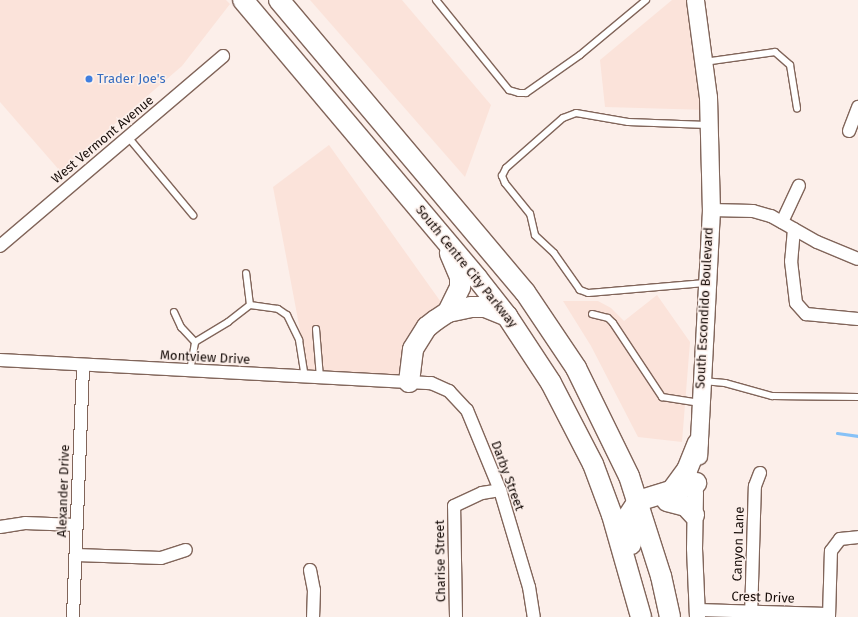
<!DOCTYPE html>
<style>
body{margin:0}
#map{position:relative;width:858px;height:617px;overflow:hidden;background:#fcefea;font-family:"Fira Sans",sans-serif}
div>[style]{position:absolute}
[style*='--x']{left:calc(var(--x)*1px);top:calc(var(--y)*1px);width:calc(var(--w)*1px);rotate:calc(var(--a)*1deg)}
.built>*{inset:0;background:#fbe3da}
.stream>*{height:3px;margin:-1.5px;padding:0 1.5px;transform-origin:1.5px;border-radius:1.5px;background:#86c1f7}
.roads{filter:drop-shadow(1px 0 #81655a) drop-shadow(-1px 0 #81655a) drop-shadow(0 1px #81655a) drop-shadow(0 -1px #81655a)}
.service>*{height:6px;margin:-3px;padding:0 3px;transform-origin:3px;border-radius:3px;background:#fff}
.minor>*{height:12px;margin:-6px;padding:0 6px;transform-origin:6px;border-radius:6px;background:#fff}
.tertiary>*{height:15px;margin:-7.5px;padding:0 7.5px;transform-origin:7.5px;border-radius:7.5px;background:#fff}
.secondary>*{height:17px;margin:-8.5px;padding:0 8.5px;transform-origin:8.5px;border-radius:8.5px;background:#fff}
.trunk>*{height:20px;margin:-10px;padding:0 10px;transform-origin:10px;border-radius:10px;background:#fff}
.dots>*{width:11px;height:11px;translate:-50% -50%;box-sizing:border-box;border:2px solid #fcefea;border-radius:50%}
span{translate:-50% -50%;white-space:nowrap;text-align:center;line-height:1.15;-webkit-text-stroke:3px #fcefea;paint-order:stroke}
.shop-label{font-size:13px;color:#366cbe}
.left{translate:0 -50%;text-align:left}
.street-label{font-size:13px;color:#160c08}
</style>
<div id="map">
<div class="built">
<div style="clip-path:polygon(0 0,226px 0,230px 4px,182px 66px,60px 171px,0 102px)"></div>
<div style="clip-path:polygon(310px 0,402px 0,491px 105px,465px 177px)"></div>
<div style="clip-path:polygon(672px 0,695px 0,708px 110px,605px 107px,600px 60px)"></div>
<div style="clip-path:polygon(329px 145px,448px 312px,436px 320px,409px 382px,309px 378px,273px 187px)"></div>
<div style="clip-path:polygon(657px 295px,690px 342px,682px 442px,638px 437px,591px 346px,563px 301px,598px 301px,611px 308px,624px 321px)"></div>
</div>
<div class="stream">
<div style="--x:837;--y:433;--w:21;--a:8"></div>
</div>
<div class="roads">
<div class="service">
<div style="--x:436;--y:0;--w:116;--a:51"></div>
<div style="--x:509;--y:90;--w:10;--a:17"></div>
<div style="--x:519;--y:93;--w:7;--a:0"></div>
<div style="--x:526;--y:93;--w:66;--a:-35.1"></div>
<div style="--x:580;--y:55;--w:86;--a:-39.8"></div>
<div style="--x:704;--y:62;--w:72;--a:-8"></div>
<div style="--x:775;--y:52;--w:20;--a:41"></div>
<div style="--x:790;--y:65;--w:44;--a:80.8"></div>
<div style="--x:128;--y:137;--w:102;--a:50.2"></div>
<div style="--x:705;--y:283;--w:117;--a:175.1"></div>
<div style="--x:588;--y:293;--w:9;--a:-159"></div>
<div style="--x:580;--y:290;--w:45;--a:-125.1"></div>
<div style="--x:554;--y:253;--w:26;--a:-137"></div>
<div style="--x:535;--y:235;--w:22;--a:-103"></div>
<div style="--x:530;--y:214;--w:40;--a:-129"></div>
<div style="--x:505;--y:183;--w:8;--a:-113"></div>
<div style="--x:502;--y:176;--w:9;--a:-63"></div>
<div style="--x:506;--y:168;--w:76;--a:-41.3"></div>
<div style="--x:563;--y:118;--w:14;--a:-21"></div>
<div style="--x:576;--y:113;--w:53;--a:9.8"></div>
<div style="--x:628;--y:122;--w:79;--a:2.2"></div>
<div style="--x:250;--y:305;--w:28;--a:8"></div>
<div style="--x:278;--y:309;--w:11;--a:34"></div>
<div style="--x:287;--y:315;--w:28;--a:64"></div>
<div style="--x:299;--y:340;--w:37;--a:81"></div>
<div style="--x:174;--y:312;--w:17;--a:65"></div>
<div style="--x:181;--y:327;--w:21;--a:47"></div>
<div style="--x:592;--y:314;--w:16;--a:14"></div>
<div style="--x:608;--y:318;--w:7;--a:45"></div>
<div style="--x:613;--y:323;--w:89;--a:56.5"></div>
<div style="--x:662;--y:397;--w:37;--a:9"></div>
<div style="--x:316;--y:329;--w:49;--a:85.3"></div>
<div style="--x:190;--y:371;--w:29;--a:-80"></div>
<div style="--x:195;--y:342;--w:39;--a:-31"></div>
<div style="--x:228;--y:322;--w:28;--a:-38"></div>
<div style="--x:250;--y:305;--w:32;--a:-97"></div>
<div style="--x:703;--y:381;--w:22;--a:5"></div>
<div style="--x:725;--y:383;--w:49;--a:15.5"></div>
<div style="--x:772;--y:396;--w:86;--a:0.7"></div>
</div>
<div class="minor">
<div style="--x:849;--y:131;--w:26;--a:-69"></div>
<div style="--x:711;--y:210;--w:42;--a:1.4"></div>
<div style="--x:753;--y:211;--w:19;--a:16"></div>
<div style="--x:771;--y:216;--w:53;--a:29.5"></div>
<div style="--x:817;--y:242;--w:44;--a:22.5"></div>
<div style="--x:782;--y:222;--w:40;--a:-65"></div>
<div style="--x:794;--y:229;--w:32;--a:95"></div>
<div style="--x:791;--y:261;--w:42;--a:83.2"></div>
<div style="--x:796;--y:303;--w:15;--a:48"></div>
<div style="--x:806;--y:314;--w:52;--a:5.5"></div>
<div style="--x:0;--y:246;--w:293;--a:-40.4"></div>
<div style="--x:0;--y:360;--w:432;--a:3.1"></div>
<div style="--x:431;--y:383;--w:20;--a:24"></div>
<div style="--x:449;--y:391;--w:26;--a:47"></div>
<div style="--x:467;--y:410;--w:87;--a:67.6"></div>
<div style="--x:500;--y:490;--w:101;--a:73.4"></div>
<div style="--x:529;--y:587;--w:30;--a:81"></div>
<div style="--x:0;--y:527;--w:25;--a:-9"></div>
<div style="--x:25;--y:523;--w:51;--a:2.2"></div>
<div style="--x:76;--y:555;--w:85;--a:2"></div>
<div style="--x:161;--y:558;--w:26;--a:-18"></div>
<div style="--x:310;--y:570;--w:20;--a:79"></div>
<div style="--x:314;--y:590;--w:27;--a:92"></div>
<div style="--x:696;--y:610;--w:133;--a:1.7"></div>
<div style="--x:73;--y:617;--w:251;--a:-87.7"></div>
<div style="--x:456;--y:617;--w:111;--a:-91"></div>
<div style="--x:454;--y:506;--w:31;--a:-25"></div>
<div style="--x:482;--y:493;--w:18;--a:-9"></div>
<div style="--x:751;--y:617;--w:131;--a:-88.3"></div>
<div style="--x:755;--y:486;--w:14;--a:-69"></div>
<div style="--x:829;--y:617;--w:66;--a:-88.3"></div>
<div style="--x:831;--y:551;--w:15;--a:-53"></div>
<div style="--x:840;--y:539;--w:18;--a:-6"></div>
</div>
<div class="tertiary">
<div style="--x:695;--y:492;--w:56;--a:91"></div>
<div style="--x:694;--y:548;--w:69;--a:87.5"></div>
</div>
<div class="secondary">
<div style="--x:695;--y:0;--w:98;--a:82.4"></div>
<div style="--x:708;--y:97;--w:113;--a:88.5"></div>
<div style="--x:711;--y:210;--w:246;--a:93"></div>
</div>
<div class="trunk">
<div style="--x:243;--y:0;--w:363;--a:49.9"></div>
<div style="--x:477;--y:278;--w:48;--a:51.7"></div>
<div style="--x:507;--y:316;--w:80;--a:56.7"></div>
<div style="--x:551;--y:383;--w:91;--a:62.6"></div>
<div style="--x:593;--y:464;--w:54;--a:69.6"></div>
<div style="--x:612;--y:515;--w:106;--a:74.1"></div>
<div style="--x:279;--y:0;--w:382;--a:49.9"></div>
<div style="--x:525;--y:292;--w:92;--a:56.1"></div>
<div style="--x:576;--y:368;--w:120;--a:63.9"></div>
<div style="--x:629;--y:476;--w:105;--a:72.3"></div>
<div style="--x:661;--y:576;--w:42;--a:77.6"></div>
<div style="--x:448;--y:312;--w:28;--a:-64"></div>
<div style="--x:460;--y:287;--w:10;--a:-90"></div>
<div style="--x:460;--y:277;--w:26;--a:-113"></div>
<div style="--x:409;--y:382;--w:33;--a:-83"></div>
<div style="--x:413;--y:349;--w:26;--a:-58"></div>
<div style="--x:427;--y:327;--w:11;--a:-38"></div>
<div style="--x:436;--y:320;--w:14;--a:-34"></div>
<div style="--x:448;--y:312;--w:24;--a:-12"></div>
<div style="--x:471;--y:307;--w:14;--a:0"></div>
<div style="--x:485;--y:307;--w:24;--a:22"></div>
<div style="--x:673;--y:489;--w:24;--a:-54"></div>
<div style="--x:687;--y:470;--w:29;--a:-68"></div>
<div style="--x:667;--y:501;--w:20;--a:15"></div>
<div style="--x:686;--y:506;--w:12;--a:48"></div>
<div style="--x:631;--y:544;--w:26;--a:-99"></div>
<div style="--x:627;--y:518;--w:20;--a:-57"></div>
<div style="--x:638;--y:501;--w:61;--a:-17.2"></div>
</div>
</div>
<div class="dots">
<div style="left:89px;top:79px;background:#3f7fe0"></div>
</div>
<div class="shop-label">
<span class="left" style="left:97px;top:79px">Trader Joe's</span>
</div>
<div class="street-label">
<span style="left:103px;top:140px;rotate:-40deg">West Vermont Avenue</span>
<span style="left:466px;top:267px;rotate:51deg">South Centre City Parkway</span>
<span style="left:705px;top:308px;rotate:-87deg">South Escondido Boulevard</span>
<span style="left:205px;top:358px;rotate:3deg">Montview Drive</span>
<span style="left:507px;top:476px;rotate:70deg">Darby Street</span>
<span style="left:64px;top:491px;rotate:-88deg">Alexander Drive</span>
<span style="left:739px;top:544px;rotate:-88deg">Canyon Lane</span>
<span style="left:441px;top:561px;rotate:-91deg">Charise Street</span>
<span style="left:763px;top:598px;rotate:2deg">Crest Drive</span>
</div>
</div>
